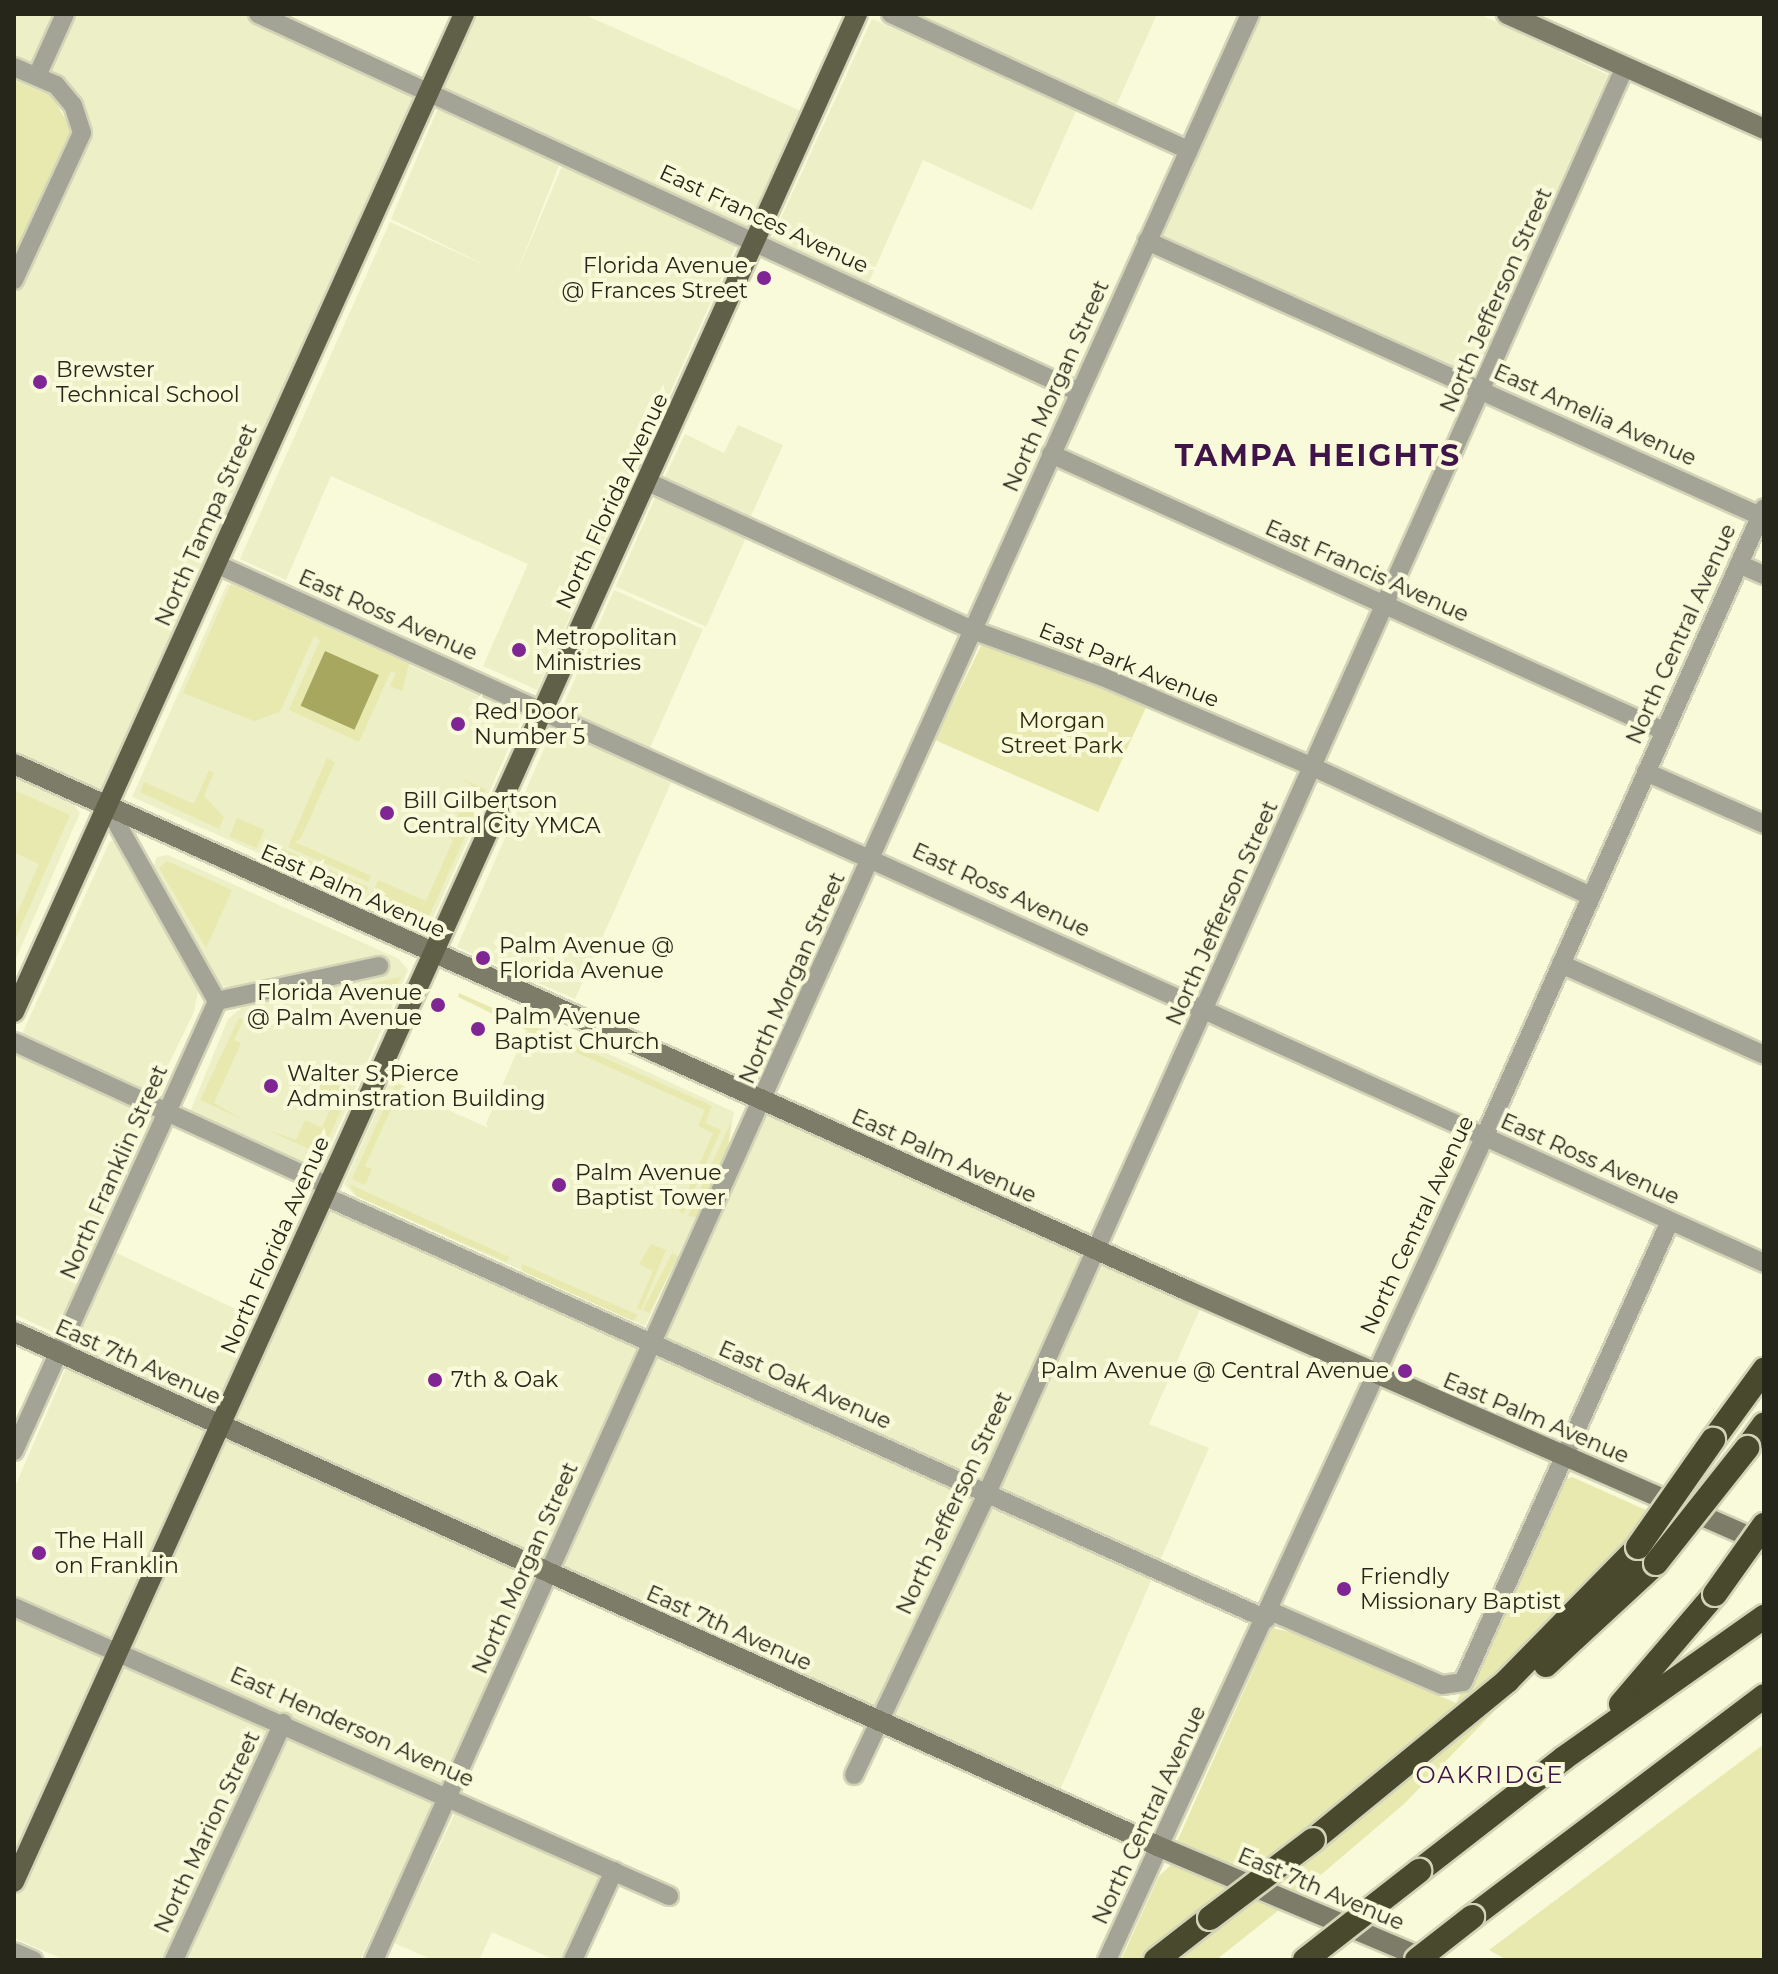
<!DOCTYPE html>
<style>
body{margin:0}
#map{position:relative;width:1778px;height:1974px;overflow:hidden;background:#f9fad9;font-family:Montserrat,sans-serif}
div>[style]{position:absolute}
[style*='--x']{left:calc(var(--x)*1px);top:calc(var(--y)*1px);width:calc(var(--w)*1px);rotate:calc(var(--a)*1deg)}
.built>*{inset:0;background:#edefc6;transform-origin:0 0}
.green>*{inset:0;background:#e8e9af;transform-origin:0 0}
.water>*{inset:0;background:#a7a75f;transform-origin:0 0}
.roads{filter:drop-shadow(2px 0 #d3d4b7) drop-shadow(-2px 0 #d3d4b7) drop-shadow(0 2px #d3d4b7) drop-shadow(0 -2px #d3d4b7)}
.street>*{height:18px;margin:-9px;padding:0 9px;transform-origin:9px;border-radius:9px;background:#a4a496}
.secondary>*{height:20px;margin:-10px;padding:0 10px;transform-origin:10px;border-radius:10px;background:#7c7c68}
.primary>*{height:20px;margin:-10px;padding:0 10px;transform-origin:10px;border-radius:10px;background:#606048}
.highway>*{height:24px;margin:-12px;padding:0 12px;transform-origin:12px;border-radius:12px;background:#48492d}
.bridges{filter:drop-shadow(2px 0 #d3d4b7) drop-shadow(-2px 0 #d3d4b7) drop-shadow(0 2px #d3d4b7) drop-shadow(0 -2px #d3d4b7)}
.highway-bridge>*{height:24px;margin:-12px;padding:0 12px;transform-origin:12px;border-radius:12px;background:#48492d}
.dots>*{width:22px;height:22px;translate:-50% -50%;box-sizing:border-box;border:4px solid #f9fad9;border-radius:50%}
span{translate:-50% -50%;white-space:nowrap;text-align:center;line-height:1.15;-webkit-text-stroke:8px #f9fad9;paint-order:stroke}
.street-label{font-size:22px;color:#26261a}
.poi-label{font-size:22px;color:#26261a}
.right{translate:-100% -50%;text-align:right}
.left{translate:0 -50%;text-align:left}
.park-label{font-size:22px;color:#2d2d0d}
.neighbourhood-label{font-size:24px;color:#3f1549;letter-spacing:2px}
.district-label{font-size:30px;color:#3f1549;font-weight:700;letter-spacing:2px}
.frame{position:absolute;inset:0;border:16px solid #26261a;pointer-events:none}
</style>
<div id="map">
<div class="built">
<div style="clip-path:polygon(14px 14px,59px 14px,35px 68px,14px 58px)"></div>
<div style="clip-path:polygon(65px 14px,258px 14px,425px 89px,103px 803px,14px 762px,14px 293px,90px 126px,70px 87px,40px 71px)"></div>
<div style="clip-path:polygon(465px 14px,583px 14px,810px 115px,755px 238px,431px 86px)"></div>
<div style="clip-path:polygon(903px 14px,1157px 14px,1112px 115px,1062px 82px)"></div>
<div style="clip-path:polygon(1260px 14px,1479px 14px,1608px 75px,1474px 375px,1155px 237px)"></div>
<div style="clip-path:polygon(872px 19px,1076px 111px,1032px 210px,923px 160px,867px 286px,770px 242px)"></div>
<div style="clip-path:polygon(441px 101px,562px 158px,514px 280px,565px 159px,738px 241px,537px 690px,483px 666px,528px 564px,331px 476px,286px 580px,240px 559px,390px 222px,491px 268px,391px 219px)"></div>
<div style="clip-path:polygon(738px 425px,783px 445px,751px 516px,665px 477px,685px 434px,724px 453px)"></div>
<div style="left:660px;top:487px;width:99px;height:109px;rotate:24deg"></div>
<div style="left:227px;top:584px;width:324px;height:233px;rotate:24deg"></div>
<div style="clip-path:polygon(614px 590px,703px 629px,641px 768px,671px 783px,575px 999px,457px 947px)"></div>
<div style="clip-path:polygon(14px 778px,74px 805px,80px 813px,14px 963px)"></div>
<div style="clip-path:polygon(110px 841px,115px 841px,198px 991px,194px 1012px,153px 1096px,22px 1034px)"></div>
<div style="clip-path:polygon(168px 855px,399px 959px,408px 970px,321px 1166px,307px 1165px,190px 1112px,228px 1019px,245px 1005px,240px 987px,220px 986px,152px 870px,157px 857px)"></div>
<div style="clip-path:polygon(531px 1018px,734px 1112px,728px 1147px,645px 1326px,356px 1196px,344px 1184px,389px 1084px,489px 1128px,486px 1124px)"></div>
<div style="clip-path:polygon(16px 1049px,150px 1110px,91px 1241px,276px 1328px,328px 1202px,653px 1355px,761px 1108px,1201px 1307px,1149px 1424px,1209px 1448px,1057px 1797px,544px 1564px,360px 1960px,65px 1960px,14px 1938px,14px 1489px,77px 1343px,14px 1314px)"></div>
<div style="clip-path:polygon(455px 1813px,615px 1885px,578px 1960px,555px 1960px,492px 1932px,479px 1960px,433px 1960px,394px 1943px)"></div>
</div>
<div class="green">
<div style="clip-path:polygon(14px 80px,52px 96px,73px 132px,14px 264px)"></div>
<div style="clip-path:polygon(231px 584px,409px 664px,402px 691px,390px 686px,396px 673px,391px 671px,359px 742px,289px 710px,320px 640px,314px 636px,280px 712px,254px 721px,183px 693px)"></div>
<div style="clip-path:polygon(982px 644px,1148px 703px,1098px 812px,935px 740px)"></div>
<div style="clip-path:polygon(327px 758px,335px 762px,301px 838px,295px 842px,371px 876px,368px 882px,288px 847px)"></div>
<div style="clip-path:polygon(209px 770px,214px 773px,204px 796px,224px 817px,219px 829px,140px 792px,144px 782px,194px 804px)"></div>
<div style="clip-path:polygon(459px 777px,486px 790px,426px 923px,370px 898px,378px 880px,426px 901px,453px 840px,447px 836px,473px 786px)"></div>
<div style="clip-path:polygon(14px 790px,70px 815px,14px 942px,14px 921px,39px 864px,14px 852px)"></div>
<div style="left:237px;top:818px;width:30px;height:20px;rotate:23deg"></div>
<div style="left:274px;top:845px;width:103px;height:9px;rotate:24deg"></div>
<div style="clip-path:polygon(167px 861px,232px 890px,206px 948px,159px 868px)"></div>
<div style="clip-path:polygon(401px 977px,392px 998px,362px 985px)"></div>
<div style="clip-path:polygon(459px 993px,712px 1106px,705px 1123px,721px 1130px,683px 1215px,670px 1197px,673px 1192px,685px 1197px,713px 1133px,698px 1126px,705px 1110px,526px 1030px,458px 997px)"></div>
<div style="clip-path:polygon(239px 1018px,243px 1020px,234px 1040px,241px 1043px,214px 1103px,242px 1119px,200px 1100px)"></div>
<div style="clip-path:polygon(323px 1079px,350px 1091px,321px 1154px,265px 1129px,296px 1140px,305px 1120px,322px 1128px,333px 1102px,316px 1094px)"></div>
<div style="clip-path:polygon(396px 1082px,407px 1088px,400px 1090px,365px 1166px,372px 1169px,365px 1185px,352px 1179px)"></div>
<div style="clip-path:polygon(731px 1122px,728px 1147px,696px 1217px,688px 1216px)"></div>
<div style="clip-path:polygon(349px 1184px,509px 1257px,507px 1262px,356px 1196px)"></div>
<div style="clip-path:polygon(651px 1244px,666px 1250px,641px 1310px,637px 1308px,653px 1271px,639px 1264px)"></div>
<div style="left:672px;top:1253px;width:7px;height:64px;rotate:27deg"></div>
<div style="clip-path:polygon(522px 1264px,638px 1315px,633px 1321px,522px 1271px)"></div>
<div style="clip-path:polygon(1572px 1477px,1657px 1515px,1547px 1657px,1404px 1804px,1296px 1896px,1176px 1844px,1272px 1628px,1303px 1635px,1456px 1703px,1558px 1483px)"></div>
<div style="clip-path:polygon(1764px 1744px,1764px 1960px,1507px 1960px,1489px 1950px)"></div>
<div style="clip-path:polygon(1171px 1865px,1175px 1865px,1279px 1910px,1216px 1960px,1121px 1960px,1159px 1876px)"></div>
</div>
<div class="water">
<div style="left:325px;top:651px;width:59px;height:60px;rotate:24deg"></div>
</div>
<div class="roads">
<div class="street">
<div style="--x:258;--y:14;--w:904;--a:24.72"></div>
<div style="--x:891;--y:14;--w:327;--a:24.6"></div>
<div style="--x:14;--y:67;--w:46;--a:23.2"></div>
<div style="--x:56;--y:85;--w:26;--a:50"></div>
<div style="--x:73;--y:105;--w:29;--a:72"></div>
<div style="--x:82;--y:133;--w:162;--a:114.8"></div>
<div style="--x:37;--y:76;--w:68;--a:-65.7"></div>
<div style="--x:1147;--y:241;--w:672;--a:24.16"></div>
<div style="--x:1051;--y:454;--w:673;--a:24.32"></div>
<div style="--x:648;--y:482;--w:359;--a:24.5"></div>
<div style="--x:975;--y:631;--w:136;--a:19.8"></div>
<div style="--x:1103;--y:677;--w:231;--a:23.2"></div>
<div style="--x:1315;--y:768;--w:304;--a:24.9"></div>
<div style="--x:216;--y:564;--w:1699;--a:24.3"></div>
<div style="--x:1739;--y:564;--w:27;--a:24"></div>
<div style="--x:1646;--y:772;--w:129;--a:23.8"></div>
<div style="--x:107;--y:806;--w:224;--a:60.6"></div>
<div style="--x:1561;--y:964;--w:222;--a:24.1"></div>
<div style="--x:217;--y:1001;--w:166;--a:-12.2"></div>
<div style="--x:14;--y:1042;--w:345;--a:24.6"></div>
<div style="--x:324;--y:1196;--w:1033;--a:24.18"></div>
<div style="--x:14;--y:1451;--w:494;--a:-65.7"></div>
<div style="--x:14;--y:1607;--w:716;--a:23.81"></div>
<div style="--x:1270;--y:1611;--w:187;--a:23.3"></div>
<div style="--x:1442;--y:1685;--w:21;--a:-8"></div>
<div style="--x:1463;--y:1682;--w:505;--a:-65.82"></div>
<div style="--x:854;--y:1775;--w:312;--a:-64.7"></div>
<div style="--x:987;--y:1493;--w:1562;--a:-65.9"></div>
<div style="--x:14;--y:1952;--w:21;--a:23"></div>
<div style="--x:174;--y:1960;--w:261;--a:-65.3"></div>
<div style="--x:374;--y:1960;--w:2134;--a:-65.76"></div>
<div style="--x:573;--y:1960;--w:98;--a:-65.3"></div>
<div style="--x:1107;--y:1960;--w:904;--a:-65.36"></div>
<div style="--x:1484;--y:1138;--w:689;--a:-66.04"></div>
</div>
<div class="secondary">
<div style="--x:1507;--y:14;--w:282;--a:24.1"></div>
<div style="--x:14;--y:764;--w:1285;--a:24.17"></div>
<div style="--x:1186;--y:1290;--w:631;--a:23.64"></div>
<div style="--x:14;--y:1332;--w:1256;--a:24.2"></div>
<div style="--x:1160;--y:1847;--w:290;--a:22.9"></div>
</div>
<div class="primary">
<div style="--x:14;--y:1012;--w:1095;--a:-65.73"></div>
<div style="--x:14;--y:1882;--w:2049;--a:-65.71"></div>
</div>
<div class="highway">
<div style="--x:1713;--y:1440;--w:87;--a:-53.9"></div>
<div style="--x:1747;--y:1448;--w:29;--a:-54"></div>
<div style="--x:1546;--y:1665;--w:150;--a:-42.8"></div>
<div style="--x:1621;--y:1704;--w:145;--a:-49.5"></div>
<div style="--x:1313;--y:1840;--w:251;--a:-39.3"></div>
<div style="--x:1507;--y:1681;--w:187;--a:-45.6"></div>
<div style="--x:1419;--y:1871;--w:184;--a:-37.9"></div>
<div style="--x:1564;--y:1758;--w:245;--a:-35.2"></div>
<div style="--x:1472;--y:1917;--w:366;--a:-37.1"></div>
<div style="--x:1156;--y:1960;--w:68;--a:-37.9"></div>
</div>
</div>
<div class="bridges">
<div class="highway-bridge">
<div style="--x:1638;--y:1547;--w:131;--a:-55"></div>
<div style="--x:1656;--y:1563;--w:147;--a:-51.6"></div>
<div style="--x:1715;--y:1594;--w:85;--a:-54.6"></div>
<div style="--x:1210;--y:1918;--w:129;--a:-37.1"></div>
<div style="--x:1305;--y:1960;--w:145;--a:-38"></div>
<div style="--x:1417;--y:1960;--w:70;--a:-38"></div>
</div>
</div>
<div class="dots">
<div style="left:764px;top:278px;background:#7f2694"></div>
<div style="left:40px;top:382px;background:#7f2694"></div>
<div style="left:519px;top:650px;background:#7f2694"></div>
<div style="left:458px;top:724px;background:#7f2694"></div>
<div style="left:387px;top:813px;background:#7f2694"></div>
<div style="left:483px;top:958px;background:#7f2694"></div>
<div style="left:438px;top:1005px;background:#7f2694"></div>
<div style="left:478px;top:1029px;background:#7f2694"></div>
<div style="left:271px;top:1086px;background:#7f2694"></div>
<div style="left:559px;top:1185px;background:#7f2694"></div>
<div style="left:1405px;top:1371px;background:#7f2694"></div>
<div style="left:435px;top:1380px;background:#7f2694"></div>
<div style="left:39px;top:1553px;background:#7f2694"></div>
<div style="left:1344px;top:1589px;background:#7f2694"></div>
</div>
<div class="street-label">
<span style="left:764px;top:219px;rotate:25deg">East Frances Avenue</span>
<span style="left:1496px;top:300px;rotate:-66deg">North Jefferson Street</span>
<span style="left:1056px;top:386px;rotate:-66deg">North Morgan Street</span>
<span style="left:1595px;top:415px;rotate:24deg">East Amelia Avenue</span>
<span style="left:612px;top:501px;rotate:-65deg">North Florida Avenue</span>
<span style="left:206px;top:525px;rotate:-66deg">North Tampa Street</span>
<span style="left:1367px;top:571px;rotate:24deg">East Francis Avenue</span>
<span style="left:388px;top:615px;rotate:24deg">East Ross Avenue</span>
<span style="left:1681px;top:634px;rotate:-66deg">North Central Avenue</span>
<span style="left:1129px;top:665px;rotate:22deg">East Park Avenue</span>
<span style="left:1001px;top:890px;rotate:25deg">East Ross Avenue</span>
<span style="left:353px;top:891px;rotate:24deg">East Palm Avenue</span>
<span style="left:1222px;top:913px;rotate:-66deg">North Jefferson Street</span>
<span style="left:792px;top:978px;rotate:-66deg">North Morgan Street</span>
<span style="left:944px;top:1156px;rotate:24deg">East Palm Avenue</span>
<span style="left:1590px;top:1159px;rotate:24deg">East Ross Avenue</span>
<span style="left:114px;top:1172px;rotate:-66deg">North Franklin Street</span>
<span style="left:1417px;top:1225px;rotate:-65deg">North Central Avenue</span>
<span style="left:275px;top:1245px;rotate:-66deg">North Florida Avenue</span>
<span style="left:138px;top:1362px;rotate:24deg">East 7th Avenue</span>
<span style="left:805px;top:1385px;rotate:24deg">East Oak Avenue</span>
<span style="left:1536px;top:1418px;rotate:23deg">East Palm Avenue</span>
<span style="left:954px;top:1503px;rotate:-65deg">North Jefferson Street</span>
<span style="left:525px;top:1568px;rotate:-66deg">North Morgan Street</span>
<span style="left:729px;top:1628px;rotate:24deg">East 7th Avenue</span>
<span style="left:352px;top:1727px;rotate:24deg">East Henderson Avenue</span>
<span style="left:1149px;top:1815px;rotate:-65deg">North Central Avenue</span>
<span style="left:207px;top:1832px;rotate:-65deg">North Marion Street</span>
<span style="left:1321px;top:1889px;rotate:23deg">East 7th Avenue</span>
</div>
<div class="poi-label">
<span class="right" style="left:748px;top:278px">Florida Avenue<br>@ Frances Street</span>
<span class="left" style="left:56px;top:382px">Brewster<br>Technical School</span>
<span class="left" style="left:535px;top:650px">Metropolitan<br>Ministries</span>
<span class="left" style="left:474px;top:724px">Red Door<br>Number 5</span>
<span class="left" style="left:403px;top:813px">Bill Gilbertson<br>Central City YMCA</span>
<span class="left" style="left:499px;top:958px">Palm Avenue @<br>Florida Avenue</span>
<span class="right" style="left:422px;top:1005px">Florida Avenue<br>@ Palm Avenue</span>
<span class="left" style="left:494px;top:1029px">Palm Avenue<br>Baptist Church</span>
<span class="left" style="left:287px;top:1086px">Walter S. Pierce<br>Adminstration Building</span>
<span class="left" style="left:575px;top:1185px">Palm Avenue<br>Baptist Tower</span>
<span class="right" style="left:1389px;top:1371px">Palm Avenue @ Central Avenue</span>
<span class="left" style="left:451px;top:1380px">7th &amp; Oak</span>
<span class="left" style="left:55px;top:1553px">The Hall<br>on Franklin</span>
<span class="left" style="left:1360px;top:1589px">Friendly<br>Missionary Baptist</span>
</div>
<div class="park-label">
<span style="left:1062px;top:733px">Morgan<br>Street Park</span>
</div>
<div class="neighbourhood-label">
<span style="left:1490px;top:1775px">OAKRIDGE</span>
</div>
<div class="district-label">
<span style="left:1318px;top:456px">TAMPA HEIGHTS</span>
</div>
<div class="frame"></div>
</div>
